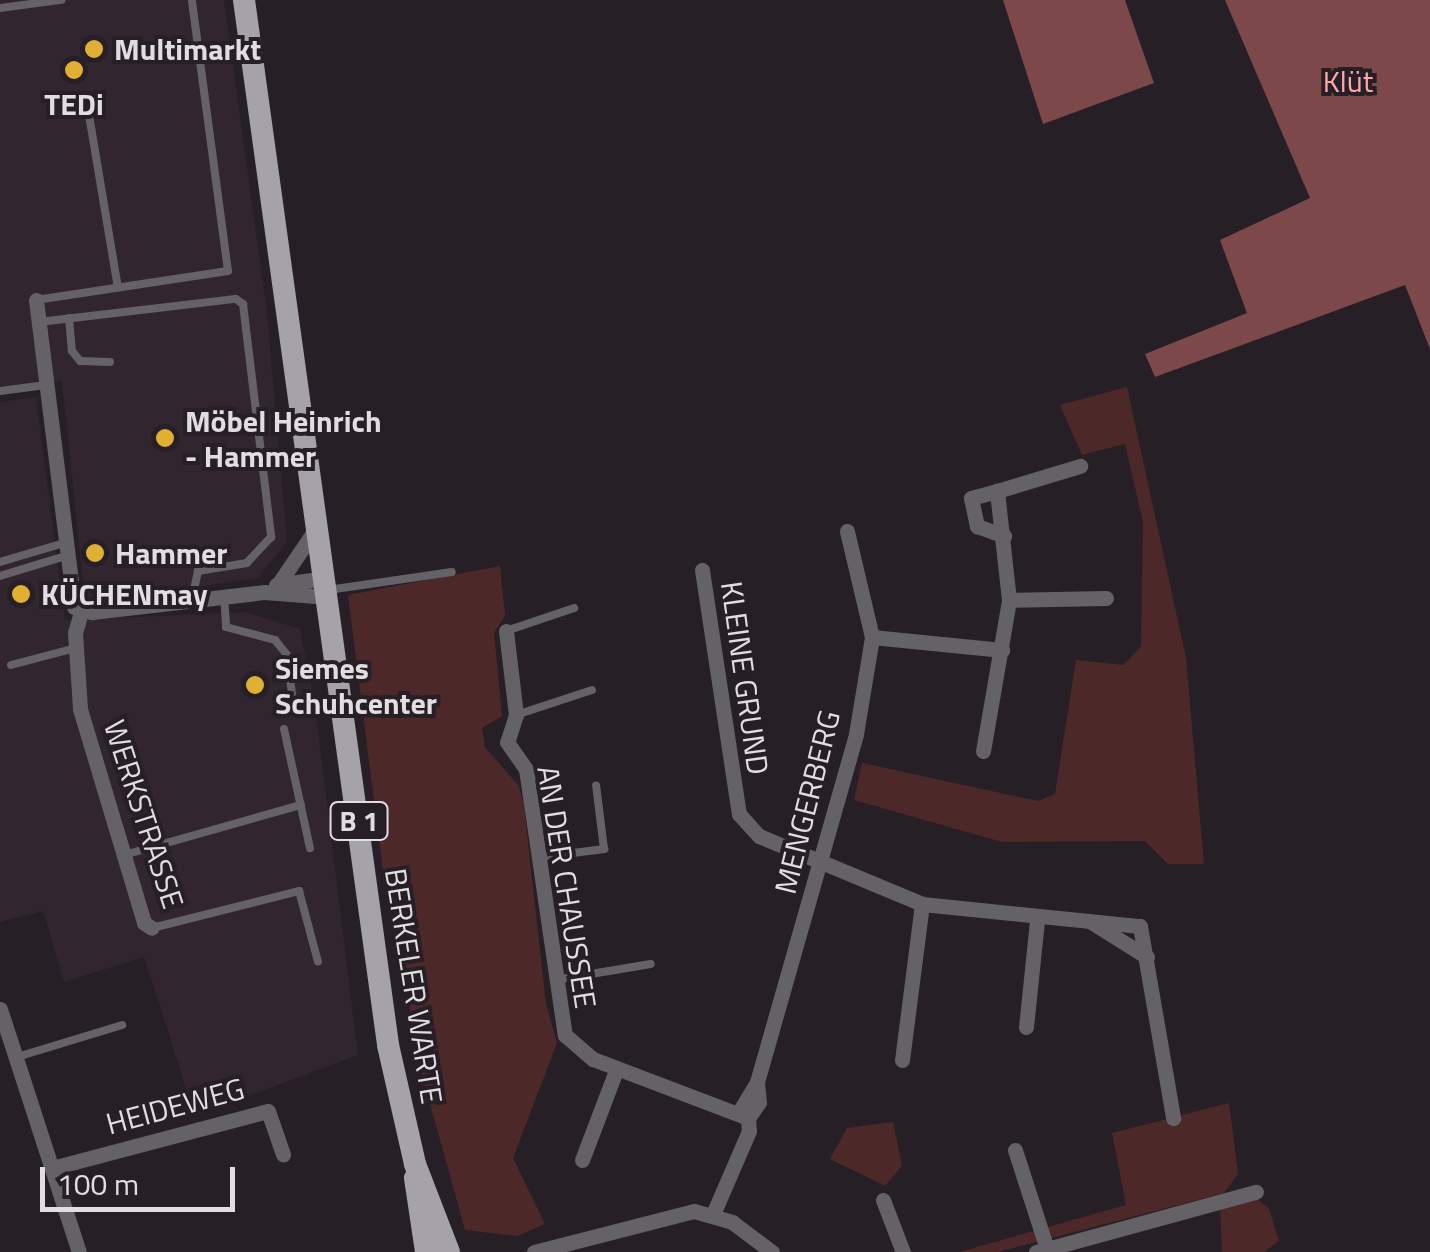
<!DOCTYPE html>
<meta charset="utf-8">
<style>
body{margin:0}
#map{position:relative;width:1430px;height:1252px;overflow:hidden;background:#261f25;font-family:"Titillium Web",sans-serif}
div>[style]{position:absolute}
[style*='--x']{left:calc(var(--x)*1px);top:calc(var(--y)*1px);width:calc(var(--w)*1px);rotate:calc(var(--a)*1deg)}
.built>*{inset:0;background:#31252f}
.green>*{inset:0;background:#4d2829}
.forest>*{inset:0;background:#7c4849}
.service>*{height:8px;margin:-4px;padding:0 4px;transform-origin:4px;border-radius:4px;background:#646266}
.minor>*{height:15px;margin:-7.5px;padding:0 7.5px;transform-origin:7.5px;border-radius:7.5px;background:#646266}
.primary>*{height:22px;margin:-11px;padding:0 11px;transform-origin:11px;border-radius:11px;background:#a6a2aa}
.dots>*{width:28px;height:28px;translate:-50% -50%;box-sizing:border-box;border:5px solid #261f25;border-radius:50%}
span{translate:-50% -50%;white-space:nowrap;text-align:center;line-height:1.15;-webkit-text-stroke:8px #261f25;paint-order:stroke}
.shield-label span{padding:2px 8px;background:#261f25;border:2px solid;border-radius:8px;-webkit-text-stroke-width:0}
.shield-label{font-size:28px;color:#e2dde1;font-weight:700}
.poi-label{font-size:30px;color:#e2dde1;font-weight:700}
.left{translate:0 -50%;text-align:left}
.park-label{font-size:30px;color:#fea7a9}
.street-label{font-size:30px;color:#e2dde1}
.scale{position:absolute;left:40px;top:1167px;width:195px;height:45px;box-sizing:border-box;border:5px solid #e2dde1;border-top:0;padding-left:12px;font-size:30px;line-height:35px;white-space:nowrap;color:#e2dde1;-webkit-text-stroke:8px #261f25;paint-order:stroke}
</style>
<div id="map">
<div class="built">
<div style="clip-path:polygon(0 0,224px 0,267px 312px,287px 541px,258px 578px,95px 602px,84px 593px,62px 381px,0 390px)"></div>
<div style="clip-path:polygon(36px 397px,65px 620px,245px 612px,300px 629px,315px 706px,358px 1055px,195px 1116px,144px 957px,64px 982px,43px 911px,0 922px,0 402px)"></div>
</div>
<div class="green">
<div style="clip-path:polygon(1127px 387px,1186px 658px,1204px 864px,1168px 864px,1145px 841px,1002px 842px,854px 800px,862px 763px,1038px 801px,1055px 794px,1076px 660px,1124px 665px,1141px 646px,1143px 522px,1125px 444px,1082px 455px,1060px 405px)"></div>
<div style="clip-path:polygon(500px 566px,505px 616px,494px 633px,502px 716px,482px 728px,485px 747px,519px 786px,524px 806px,546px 1004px,557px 1043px,513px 1158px,545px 1224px,517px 1236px,465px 1230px,416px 1053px,392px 882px,385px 887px,348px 595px)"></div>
<div style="clip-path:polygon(1229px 1103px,1238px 1174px,1224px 1193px,998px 1252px,959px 1252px,1126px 1205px,1112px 1133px)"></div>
<div style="clip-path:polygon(893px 1122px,902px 1166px,885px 1186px,830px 1159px,847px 1128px)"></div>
<div style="clip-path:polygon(1256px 1198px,1269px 1209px,1279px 1241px,1264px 1252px,1222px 1252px,1220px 1204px)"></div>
</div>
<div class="forest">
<div style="clip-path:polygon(1003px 0,1125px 0,1154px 83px,1043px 124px)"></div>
<div style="clip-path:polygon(1225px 0,1430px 0,1430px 349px,1405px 285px,1155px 377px,1145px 354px,1247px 313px,1220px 240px,1310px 198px)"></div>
</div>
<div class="service">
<div style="--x:0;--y:8;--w:62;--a:-7.5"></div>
<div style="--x:88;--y:109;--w:181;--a:80.5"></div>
<div style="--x:36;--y:300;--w:194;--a:-8.6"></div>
<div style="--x:228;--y:271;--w:273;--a:-97.6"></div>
<div style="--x:69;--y:318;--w:33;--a:85"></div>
<div style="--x:72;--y:351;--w:13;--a:51"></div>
<div style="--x:80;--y:361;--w:30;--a:2"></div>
<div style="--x:39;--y:322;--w:198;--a:-6.7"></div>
<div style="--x:236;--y:299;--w:9;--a:36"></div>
<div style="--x:243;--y:304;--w:235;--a:83.1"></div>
<div style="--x:271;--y:537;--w:35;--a:133"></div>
<div style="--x:247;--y:563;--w:50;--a:170.7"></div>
<div style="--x:198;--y:571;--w:30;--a:102"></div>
<div style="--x:0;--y:391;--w:46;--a:-7.4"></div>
<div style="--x:0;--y:562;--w:67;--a:-16.5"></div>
<div style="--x:0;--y:576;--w:69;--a:-16.9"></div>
<div style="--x:328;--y:590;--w:125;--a:-8.3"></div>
<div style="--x:224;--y:596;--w:31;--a:86"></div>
<div style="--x:226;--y:627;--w:51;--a:14.9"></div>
<div style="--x:275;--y:640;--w:19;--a:51"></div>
<div style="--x:287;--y:655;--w:55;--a:82.7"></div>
<div style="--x:506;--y:631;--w:72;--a:-18.7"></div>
<div style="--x:11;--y:665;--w:67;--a:-14.7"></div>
<div style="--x:516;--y:715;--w:80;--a:-18.2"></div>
<div style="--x:284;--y:729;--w:122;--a:77.7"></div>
<div style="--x:124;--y:855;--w:184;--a:-15.8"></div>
<div style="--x:541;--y:857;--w:64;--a:-7.2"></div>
<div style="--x:604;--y:849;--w:64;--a:-97.1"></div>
<div style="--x:152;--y:928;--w:152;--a:-14.1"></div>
<div style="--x:299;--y:891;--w:73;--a:75"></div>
<div style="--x:555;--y:980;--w:97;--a:-9.5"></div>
<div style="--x:17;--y:1057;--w:110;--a:-16.9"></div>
</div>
<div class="minor">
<div style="--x:36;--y:300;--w:309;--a:82.9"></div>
<div style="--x:74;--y:607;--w:19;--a:16"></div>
<div style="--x:92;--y:612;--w:173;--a:-6.6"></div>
<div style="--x:264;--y:592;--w:65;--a:4.4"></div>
<div style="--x:997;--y:491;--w:27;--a:165"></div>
<div style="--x:971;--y:498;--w:29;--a:78"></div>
<div style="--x:977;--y:526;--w:29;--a:20"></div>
<div style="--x:702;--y:570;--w:247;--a:81.4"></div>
<div style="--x:739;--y:814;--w:30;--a:48"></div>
<div style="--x:759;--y:836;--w:177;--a:22.6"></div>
<div style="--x:922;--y:904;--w:219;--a:5.8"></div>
<div style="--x:1140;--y:926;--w:195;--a:80.2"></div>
<div style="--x:279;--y:583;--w:68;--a:-55.8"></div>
<div style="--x:276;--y:585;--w:50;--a:-8"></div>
<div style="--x:1009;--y:600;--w:97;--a:-1.2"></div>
<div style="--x:81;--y:612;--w:22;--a:106"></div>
<div style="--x:75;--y:633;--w:76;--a:86.2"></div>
<div style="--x:80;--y:709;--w:223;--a:73.3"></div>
<div style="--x:144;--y:923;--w:9;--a:32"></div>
<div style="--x:506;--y:631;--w:85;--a:83.2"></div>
<div style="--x:516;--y:715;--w:28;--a:108"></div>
<div style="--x:507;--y:742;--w:33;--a:55"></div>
<div style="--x:526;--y:769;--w:269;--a:81.7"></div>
<div style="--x:565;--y:1035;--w:37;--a:41"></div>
<div style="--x:593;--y:1059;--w:166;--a:20.8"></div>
<div style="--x:748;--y:1118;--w:13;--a:86"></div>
<div style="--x:749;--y:1131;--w:90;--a:113.4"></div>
<div style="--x:872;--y:637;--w:131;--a:5.7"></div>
<div style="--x:983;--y:751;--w:153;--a:-80.2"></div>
<div style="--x:1009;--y:600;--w:110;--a:-96.3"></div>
<div style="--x:997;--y:491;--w:87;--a:-16.8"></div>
<div style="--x:1091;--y:922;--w:66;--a:32"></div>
<div style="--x:0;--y:1009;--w:256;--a:72"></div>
<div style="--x:1026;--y:1027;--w:108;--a:-84.1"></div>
<div style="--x:902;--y:1060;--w:157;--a:-82.7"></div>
<div style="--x:739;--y:1112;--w:35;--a:-59"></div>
<div style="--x:757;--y:1082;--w:362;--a:-74.1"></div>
<div style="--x:856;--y:734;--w:98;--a:-80.6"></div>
<div style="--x:872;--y:637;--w:109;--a:-103.3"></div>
<div style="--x:748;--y:1118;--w:19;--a:-55"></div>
<div style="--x:759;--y:1102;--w:20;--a:-96"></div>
<div style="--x:1015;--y:1150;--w:104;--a:72.1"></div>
<div style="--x:582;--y:1160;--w:98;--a:-69.2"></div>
<div style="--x:52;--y:1168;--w:223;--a:-14.8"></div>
<div style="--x:268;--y:1111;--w:46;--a:70.8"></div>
<div style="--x:883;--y:1200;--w:56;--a:69"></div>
<div style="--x:534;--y:1252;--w:165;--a:-14.4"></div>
<div style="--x:694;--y:1211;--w:40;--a:16"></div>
<div style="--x:732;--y:1222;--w:50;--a:36.9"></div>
<div style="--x:1036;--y:1252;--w:228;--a:-15.3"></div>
</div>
<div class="primary">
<div style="--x:244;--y:0;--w:1055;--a:82.15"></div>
<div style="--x:388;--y:1045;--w:122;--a:77.2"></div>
<div style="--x:415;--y:1164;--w:94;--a:68.9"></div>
<div style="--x:415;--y:1178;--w:75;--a:81.5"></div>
</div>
<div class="dots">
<div style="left:94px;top:49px;background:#dfb034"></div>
<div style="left:74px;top:70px;background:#dfb034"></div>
<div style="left:165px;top:438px;background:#dfb034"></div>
<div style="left:95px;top:553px;background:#dfb034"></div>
<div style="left:21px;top:594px;background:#dfb034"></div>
<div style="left:255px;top:685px;background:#dfb034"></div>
</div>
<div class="shield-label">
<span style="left:359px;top:821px">B 1</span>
</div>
<div class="poi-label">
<span class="left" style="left:114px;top:49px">Multimarkt</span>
<span style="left:74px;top:104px">TEDi</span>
<span class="left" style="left:185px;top:438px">Möbel Heinrich<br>- Hammer</span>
<span class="left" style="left:115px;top:553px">Hammer</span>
<span class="left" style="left:41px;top:594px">KÜCHENmay</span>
<span class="left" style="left:275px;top:685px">Siemes<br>Schuhcenter</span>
</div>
<div class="park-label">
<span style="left:1348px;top:81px">Klüt</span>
</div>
<div class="street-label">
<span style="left:745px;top:678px;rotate:82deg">KLEINE GRUND</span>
<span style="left:807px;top:802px;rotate:-76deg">MENGERBERG</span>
<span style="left:144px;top:814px;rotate:72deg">WERKSTRASSE</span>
<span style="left:567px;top:887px;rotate:81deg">AN DER CHAUSSEE</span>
<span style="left:414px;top:986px;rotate:81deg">BERKELER WARTE</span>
<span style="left:175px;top:1106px;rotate:-15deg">HEIDEWEG</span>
</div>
<div class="scale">100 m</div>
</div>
